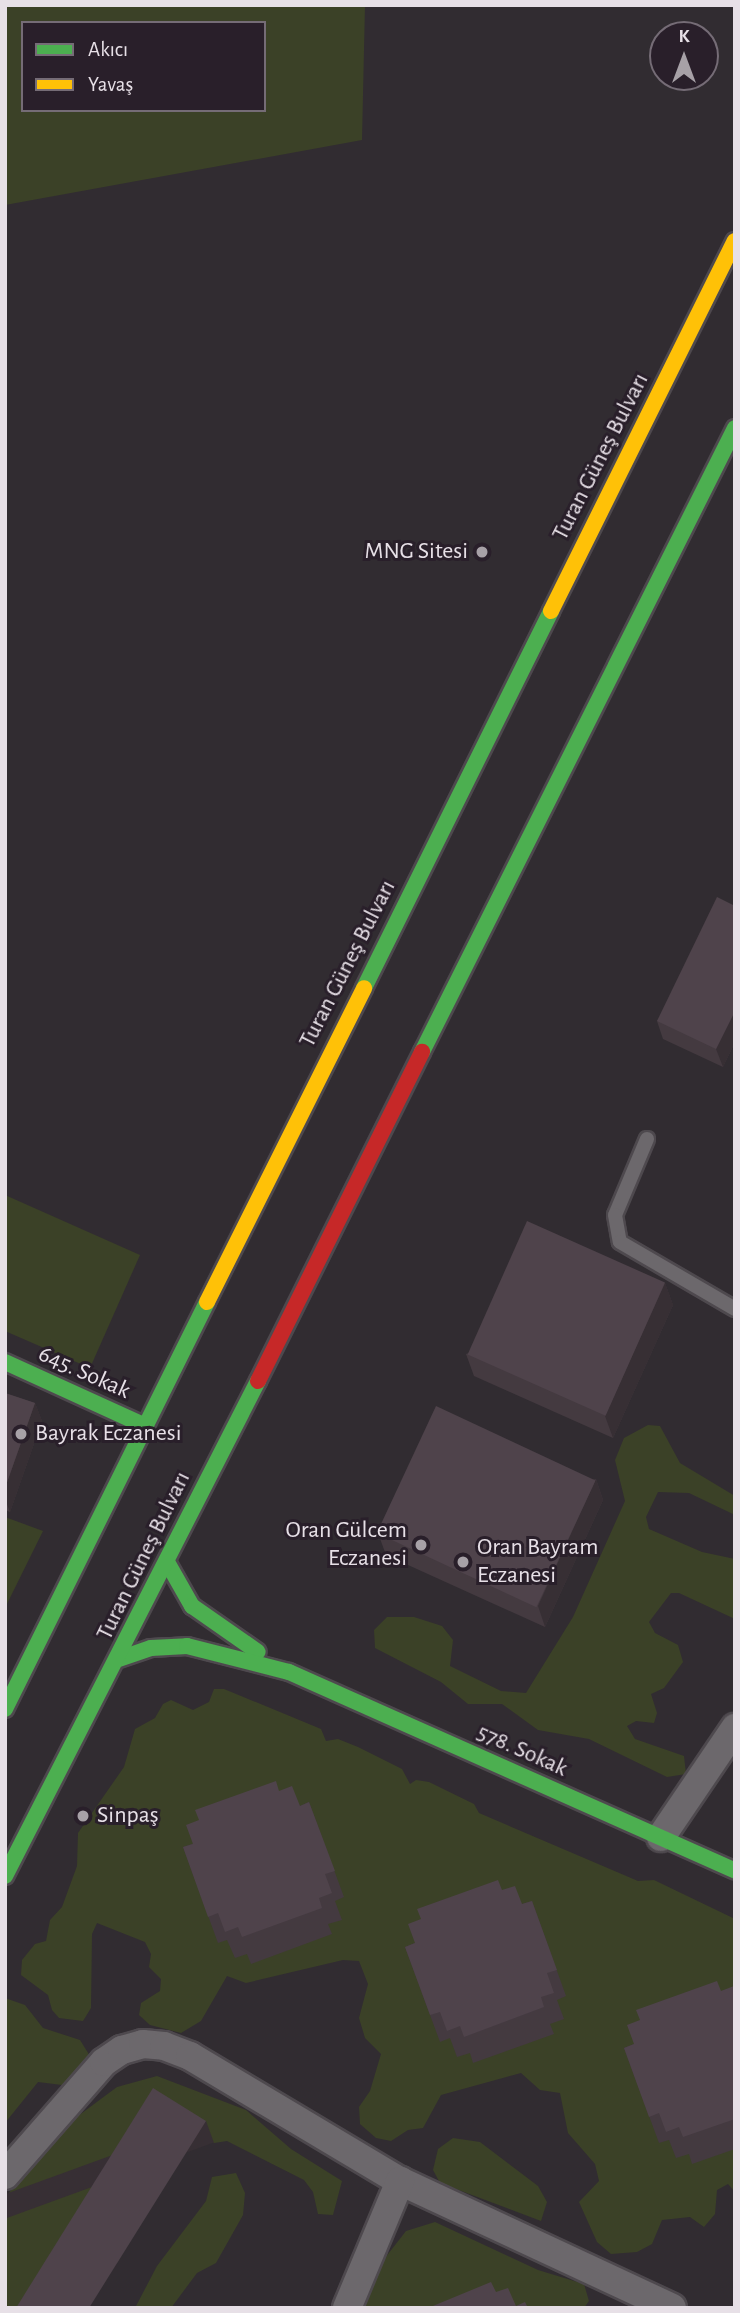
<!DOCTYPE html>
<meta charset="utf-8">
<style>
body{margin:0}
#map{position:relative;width:740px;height:2313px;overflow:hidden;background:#312c31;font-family:"Alegreya Sans",sans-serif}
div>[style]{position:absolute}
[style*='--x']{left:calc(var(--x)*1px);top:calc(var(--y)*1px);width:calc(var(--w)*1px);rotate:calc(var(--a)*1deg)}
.green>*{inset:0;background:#3b4127}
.roads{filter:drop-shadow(2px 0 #4e494e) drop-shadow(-2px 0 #4e494e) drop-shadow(0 2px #4e494e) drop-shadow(0 -2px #4e494e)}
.lane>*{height:14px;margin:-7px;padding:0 7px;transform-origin:7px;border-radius:7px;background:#6c686c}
.street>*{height:28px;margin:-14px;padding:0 14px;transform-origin:14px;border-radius:14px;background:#6c686c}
.fast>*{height:16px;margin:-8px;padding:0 8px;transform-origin:8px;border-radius:8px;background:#4caf50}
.slow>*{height:16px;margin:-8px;padding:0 8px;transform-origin:8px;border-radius:8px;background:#ffc107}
.jam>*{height:16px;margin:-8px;padding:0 8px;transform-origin:8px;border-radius:8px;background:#c62828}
.wall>*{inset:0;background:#443a40}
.shaded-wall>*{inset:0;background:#372f34;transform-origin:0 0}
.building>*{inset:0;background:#4f434b;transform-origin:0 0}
.dots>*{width:19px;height:19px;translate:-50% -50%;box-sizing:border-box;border:4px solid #291f2a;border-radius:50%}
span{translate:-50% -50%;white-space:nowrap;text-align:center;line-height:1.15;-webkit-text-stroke:6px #291f2a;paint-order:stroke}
.street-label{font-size:24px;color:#e7e0e7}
.poi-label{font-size:24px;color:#e7e0e7}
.right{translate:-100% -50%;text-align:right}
.left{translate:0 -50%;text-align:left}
.frame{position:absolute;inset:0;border:7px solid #e7e0e7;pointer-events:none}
.legend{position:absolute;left:21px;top:21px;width:245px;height:91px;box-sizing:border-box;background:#291f2a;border:2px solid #756c76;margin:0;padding:9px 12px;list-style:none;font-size:21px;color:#e7e0e7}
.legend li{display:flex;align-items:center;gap:14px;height:35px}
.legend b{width:35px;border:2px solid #756c76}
.north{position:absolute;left:649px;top:21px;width:70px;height:70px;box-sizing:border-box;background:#291f2a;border:2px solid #756c76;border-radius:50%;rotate:0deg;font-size:19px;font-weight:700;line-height:28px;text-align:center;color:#e7e0e7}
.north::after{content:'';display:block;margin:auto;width:24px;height:32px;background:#a7a1a7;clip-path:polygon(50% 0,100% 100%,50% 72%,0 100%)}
</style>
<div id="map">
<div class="green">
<div style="clip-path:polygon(evenodd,5px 5px,365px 5px,362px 140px,5px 205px,5px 5px,23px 23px,264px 23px,264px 110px,23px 110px,23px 23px)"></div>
<div style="clip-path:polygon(5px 1195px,140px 1255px,90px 1368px,5px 1331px)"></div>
<div style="clip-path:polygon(648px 1425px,660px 1426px,680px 1463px,735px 1496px,735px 1515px,689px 1493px,658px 1492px,646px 1517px,649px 1529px,702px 1552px,735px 1559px,735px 1619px,679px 1593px,671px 1593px,649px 1622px,655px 1633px,678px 1645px,683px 1662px,664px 1688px,651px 1694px,657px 1713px,654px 1723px,636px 1721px,627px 1726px,635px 1739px,684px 1756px,686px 1774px,667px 1777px,589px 1739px,538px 1730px,502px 1704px,468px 1704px,441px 1682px,375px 1648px,374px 1630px,387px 1617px,414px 1617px,442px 1626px,453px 1640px,450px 1666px,501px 1691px,526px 1693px,573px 1617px,625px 1501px,615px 1460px,624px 1438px)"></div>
<div style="clip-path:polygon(5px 1517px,43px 1531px,5px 1608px)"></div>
<div style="clip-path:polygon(214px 1689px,224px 1689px,321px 1729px,326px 1741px,338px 1739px,358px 1747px,402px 1769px,410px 1784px,416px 1780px,429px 1782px,474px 1804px,479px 1813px,638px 1881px,654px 1880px,735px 1919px,735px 2192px,728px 2184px,717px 2190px,715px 2214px,704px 2227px,690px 2217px,662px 2220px,652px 2244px,637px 2252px,611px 2254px,597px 2242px,579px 2202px,599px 2181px,595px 2164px,568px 2133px,560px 2093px,540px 2090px,521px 2073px,441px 2095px,423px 2128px,408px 2130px,391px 2141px,376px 2138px,360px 2124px,359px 2107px,370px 2091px,381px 2054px,365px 2038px,359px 2018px,368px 1984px,359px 1961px,343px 1960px,246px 1983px,227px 1976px,201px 2021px,181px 2033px,150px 2025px,139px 2015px,141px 2003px,160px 1991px,161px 1979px,149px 1967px,151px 1954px,145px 1942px,97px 1923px,92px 1934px,91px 2008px,83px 2021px,59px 2018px,52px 2010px,48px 1995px,21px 1975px,22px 1960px,35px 1944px,46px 1941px,50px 1920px,62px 1907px,77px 1866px,78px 1833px,124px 1767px,135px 1729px,155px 1718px,163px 1704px,171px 1700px,193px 1710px,209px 1702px)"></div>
<div style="clip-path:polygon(5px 1998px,25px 2005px,43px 2028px,80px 2040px,90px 2056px,70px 2086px,38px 2082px,5px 2123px)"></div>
<div style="clip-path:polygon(157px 2076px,246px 2110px,291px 2149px,342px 2181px,333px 2215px,318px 2214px,313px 2192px,304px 2180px,227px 2141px,214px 2143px,161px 2110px,38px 2308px,5px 2308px,5px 2197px,78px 2116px,117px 2087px)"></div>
<div style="clip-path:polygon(453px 2138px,480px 2142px,538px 2186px,547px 2202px,541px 2221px,440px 2183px,433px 2170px,438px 2149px)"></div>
<div style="clip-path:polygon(236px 2173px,245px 2193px,243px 2215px,216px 2263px,197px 2273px,171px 2308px,135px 2308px,157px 2266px,206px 2201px,212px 2177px)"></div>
<div style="clip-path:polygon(435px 2222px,538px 2270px,584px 2284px,589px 2301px,584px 2308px,360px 2308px,374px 2272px,406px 2231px)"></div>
</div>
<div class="roads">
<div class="lane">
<div style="--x:647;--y:1139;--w:82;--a:112.8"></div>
<div style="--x:615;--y:1215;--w:27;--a:80"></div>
<div style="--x:620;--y:1242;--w:133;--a:30.2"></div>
</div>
<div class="street">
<div style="--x:661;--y:1837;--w:132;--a:-55.8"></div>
<div style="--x:5;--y:2175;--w:150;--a:-48.8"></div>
<div style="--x:104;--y:2062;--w:22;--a:-34"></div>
<div style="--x:122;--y:2050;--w:22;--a:-16"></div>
<div style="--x:143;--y:2044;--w:21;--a:5"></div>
<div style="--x:164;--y:2046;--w:28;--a:21"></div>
<div style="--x:190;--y:2056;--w:244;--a:30.8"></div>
<div style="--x:400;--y:2181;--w:300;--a:25"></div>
<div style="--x:347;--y:2308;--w:138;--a:-67.3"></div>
</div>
<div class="fast">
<div style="--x:364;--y:988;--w:421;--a:-63.6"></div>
<div style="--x:422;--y:1052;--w:698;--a:-63.36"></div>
<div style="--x:5;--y:1362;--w:152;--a:24.5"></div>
<div style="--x:167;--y:1562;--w:51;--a:60.4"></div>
<div style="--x:192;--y:1606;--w:80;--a:34.9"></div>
<div style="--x:119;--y:1659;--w:34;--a:-19"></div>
<div style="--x:151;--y:1648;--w:36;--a:-3"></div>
<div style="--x:187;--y:1646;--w:105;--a:14.3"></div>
<div style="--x:289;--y:1672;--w:488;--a:24"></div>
<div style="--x:5;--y:1709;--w:454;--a:-63.6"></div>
<div style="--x:5;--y:1876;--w:556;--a:-62.93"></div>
</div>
<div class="slow">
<div style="--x:551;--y:611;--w:413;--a:-63.6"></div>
<div style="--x:207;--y:1302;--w:351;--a:-63.4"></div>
</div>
<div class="jam">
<div style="--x:258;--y:1381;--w:368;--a:-63.5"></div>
</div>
</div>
<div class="wall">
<div style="clip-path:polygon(735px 906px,735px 1042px,723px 1067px,663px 1039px,657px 1021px)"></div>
<div style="clip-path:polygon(665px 1283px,673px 1305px,613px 1438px,474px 1376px,466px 1354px)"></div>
<div style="clip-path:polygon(5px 1393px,35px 1403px,42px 1421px,10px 1512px,5px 1510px)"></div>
<div style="clip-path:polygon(596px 1479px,603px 1500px,545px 1627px,386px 1555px,378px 1533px)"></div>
<div style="clip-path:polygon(279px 1791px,300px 1806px,309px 1802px,344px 1897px,335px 1901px,342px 1920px,328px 1924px,332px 1934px,251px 1964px,247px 1954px,235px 1958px,227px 1940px,218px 1943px,183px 1847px,192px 1844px)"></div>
<div style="clip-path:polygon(502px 1890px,522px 1904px,532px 1901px,566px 1996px,557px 2000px,564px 2019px,550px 2024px,554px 2034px,473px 2063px,470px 2053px,457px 2057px,450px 2038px,440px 2042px,405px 1947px,415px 1943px,421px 1919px)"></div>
<div style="clip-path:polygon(735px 1988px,735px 2149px,692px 2164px,689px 2154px,676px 2158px,669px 2140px,659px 2143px,624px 2048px,634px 2044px,721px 1991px)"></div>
</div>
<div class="shaded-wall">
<div style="clip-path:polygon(735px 1011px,735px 1042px,723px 1067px,716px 1049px)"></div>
<div style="clip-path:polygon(665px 1283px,673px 1305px,613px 1438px,605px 1416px)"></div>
<div style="clip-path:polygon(35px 1403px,42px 1421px,10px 1512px,5px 1499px,5px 1488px)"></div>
<div style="clip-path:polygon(596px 1479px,603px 1500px,545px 1627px,538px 1606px)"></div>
<div style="left:206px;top:2121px;width:23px;height:221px;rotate:70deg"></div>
</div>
<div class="building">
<div style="clip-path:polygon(717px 897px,735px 906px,735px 1011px,716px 1049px,657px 1021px)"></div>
<div style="left:527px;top:1221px;width:151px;height:146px;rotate:24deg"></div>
<div style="clip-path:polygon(5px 1393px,35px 1403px,5px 1488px)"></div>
<div style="left:436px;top:1406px;width:176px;height:140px;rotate:25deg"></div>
<div style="clip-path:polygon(276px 1781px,279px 1791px,292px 1786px,300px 1806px,309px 1802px,335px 1871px,325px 1874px,332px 1893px,319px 1898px,322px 1908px,242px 1937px,238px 1927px,225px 1932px,218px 1913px,208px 1917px,183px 1847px,193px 1844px,186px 1825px,199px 1820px,195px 1810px)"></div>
<div style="clip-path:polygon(498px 1880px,502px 1890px,515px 1886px,522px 1904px,532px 1901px,557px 1970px,547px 1973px,554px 1993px,541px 1997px,544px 2007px,464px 2037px,460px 2026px,447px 2031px,440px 2012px,430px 2015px,405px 1947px,415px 1943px,408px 1924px,421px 1919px,417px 1909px)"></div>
<div style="clip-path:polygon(717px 1981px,721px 1991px,734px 1986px,735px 1989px,735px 2119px,683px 2137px,679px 2127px,666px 2132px,659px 2113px,649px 2117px,624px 2048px,634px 2044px,627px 2025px,640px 2020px,636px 2010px)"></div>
<div style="clip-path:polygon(153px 2088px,206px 2121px,89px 2308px,16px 2308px)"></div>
<div style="clip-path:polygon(491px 2282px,496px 2292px,508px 2288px,516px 2306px,525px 2302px,528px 2308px,428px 2308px)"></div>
</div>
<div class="dots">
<div style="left:482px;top:552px;background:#a7a1a7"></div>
<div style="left:21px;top:1434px;background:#a7a1a7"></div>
<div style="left:421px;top:1545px;background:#a7a1a7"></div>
<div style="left:463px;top:1562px;background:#a7a1a7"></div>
<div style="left:83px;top:1816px;background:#a7a1a7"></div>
</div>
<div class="street-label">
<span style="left:601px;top:457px;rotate:-63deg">Turan Güneş Bulvarı</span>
<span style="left:348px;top:964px;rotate:-63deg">Turan Güneş Bulvarı</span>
<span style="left:84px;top:1373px;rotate:24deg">645. Sokak</span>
<span style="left:144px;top:1556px;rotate:-64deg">Turan Güneş Bulvarı</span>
<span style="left:522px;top:1751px;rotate:24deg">578. Sokak</span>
</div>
<div class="poi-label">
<span class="right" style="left:468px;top:552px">MNG Sitesi</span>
<span class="left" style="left:35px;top:1434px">Bayrak Eczanesi</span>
<span class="right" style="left:407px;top:1545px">Oran Gülcem<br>Eczanesi</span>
<span class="left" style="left:477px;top:1562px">Oran Bayram<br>Eczanesi</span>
<span class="left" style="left:97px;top:1816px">Sinpaş</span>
</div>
<div class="frame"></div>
<ul class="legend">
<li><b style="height:9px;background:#4caf50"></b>Akıcı</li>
<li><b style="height:9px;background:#ffc107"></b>Yavaş</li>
</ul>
<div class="north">K</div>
</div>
